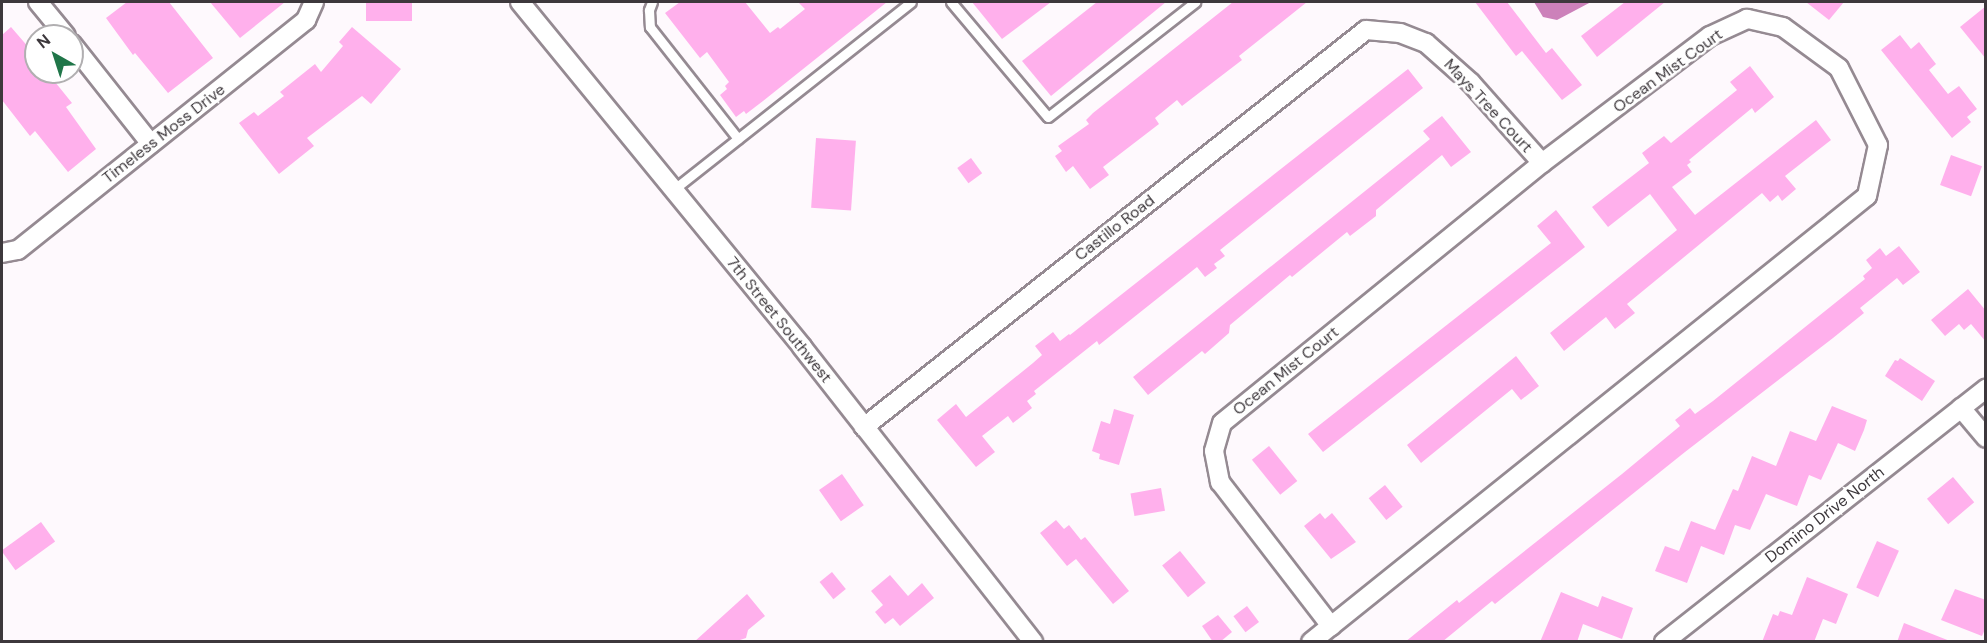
<!DOCTYPE html>
<style>
body{margin:0}
#map{position:relative;width:1987px;height:643px;overflow:hidden;background:#fef9fd;font-family:"DM Sans",sans-serif}
div>[style]{position:absolute}
[style*='--x']{left:calc(var(--x)*1px);top:calc(var(--y)*1px);width:calc(var(--w)*1px);rotate:calc(var(--a)*1deg)}
.water>*{inset:0;background:#cc81ba}
.building>*{inset:0;background:#ffb0ec;transform-origin:0 0}
.roads{filter:drop-shadow(2px 0 #958a92) drop-shadow(-2px 0 #958a92) drop-shadow(0 2px #958a92) drop-shadow(0 -2px #958a92)}
.service>*{height:9px;margin:-4.5px;padding:0 4.5px;transform-origin:4.5px;border-radius:4.5px;background:#fff}
.minor>*{height:18px;margin:-9px;padding:0 9px;transform-origin:9px;border-radius:9px;background:#fff}
span{translate:-50% -50%;white-space:nowrap;text-align:center;line-height:1.15;-webkit-text-stroke:5px #fff;paint-order:stroke}
.street-label{font-size:16px;color:#3d383c}
.frame{position:absolute;inset:0;border:3px solid #3d383c;pointer-events:none}
.north{position:absolute;left:24px;top:24px;width:60px;height:60px;box-sizing:border-box;background:#fff;border:2px solid #b1afb1;border-radius:50%;rotate:321deg;font-size:16px;font-weight:700;line-height:24px;text-align:center;color:#3d383c}
.north::after{content:'';display:block;margin:auto;width:21px;height:27px;background:#207649;clip-path:polygon(50% 0,100% 100%,50% 72%,0 100%)}
</style>
<div id="map">
<div class="water">
<div style="clip-path:polygon(1534px 2px,1591px 2px,1557px 20px,1543px 17px)"></div>
</div>
<div class="building">
<div style="clip-path:polygon(127px 2px,169px 2px,213px 58px,168px 93px,135px 53px,133px 55px,106px 18px)"></div>
<div style="clip-path:polygon(210px 2px,285px 2px,240px 38px)"></div>
<div style="left:366px;top:2px;width:46px;height:19px"></div>
<div style="clip-path:polygon(680px 2px,745px 2px,770px 33px,778px 27px,780px 29px,805px 9px,798px 2px,887px 2px,763px 101px,746px 114px,744px 111px,736px 117px,720px 95px,727px 89px,725px 86px,729px 82px,707px 52px,700px 58px,665px 13px)"></div>
<div style="clip-path:polygon(972px 2px,1051px 2px,1002px 39px)"></div>
<div style="clip-path:polygon(1097px 2px,1166px 2px,1051px 96px,1022px 61px)"></div>
<div style="clip-path:polygon(1233px 2px,1307px 2px,1239px 56px,1242px 60px,1182px 106px,1177px 100px,1155px 118px,1159px 124px,1103px 167px,1109px 175px,1090px 189px,1073px 166px,1066px 172px,1055px 156px,1062px 151px,1058px 146px,1089px 124px,1086px 120px,1093px 113px)"></div>
<div style="clip-path:polygon(1475px 2px,1507px 2px,1546px 53px,1552px 48px,1582px 85px,1562px 100px,1522px 51px,1516px 56px)"></div>
<div style="clip-path:polygon(1625px 2px,1665px 2px,1597px 57px,1581px 36px)"></div>
<div style="clip-path:polygon(1806px 2px,1844px 2px,1829px 20px)"></div>
<div style="clip-path:polygon(1986px 6px,1986px 59px,1960px 27px)"></div>
<div style="clip-path:polygon(11px 27px,36px 56px,36px 72px,47px 72px,72px 103px,66px 107px,96px 149px,68px 172px,35px 131px,30px 136px,2px 100px,2px 35px)"></div>
<div style="clip-path:polygon(352px 27px,401px 69px,371px 104px,362px 96px,307px 138px,314px 146px,279px 174px,239px 123px,254px 112px,258px 116px,284px 96px,280px 92px,315px 64px,321px 72px,343px 46px,339px 42px)"></div>
<div style="clip-path:polygon(1900px 35px,1911px 49px,1919px 42px,1936px 64px,1929px 70px,1948px 94px,1959px 86px,1977px 109px,1967px 117px,1971px 122px,1952px 138px,1881px 50px)"></div>
<div style="clip-path:polygon(1750px 66px,1774px 97px,1755px 113px,1752px 108px,1689px 160px,1691px 162px,1687px 165px,1692px 172px,1672px 187px,1695px 215px,1816px 120px,1831px 140px,1785px 176px,1796px 189px,1782px 201px,1778px 195px,1770px 202px,1762px 193px,1627px 304px,1635px 313px,1615px 329px,1606px 317px,1564px 351px,1550px 333px,1677px 230px,1650px 194px,1608px 227px,1592px 207px,1649px 163px,1642px 153px,1664px 136px,1671px 143px,1737px 90px,1730px 82px)"></div>
<div style="clip-path:polygon(1408px 69px,1423px 88px,1220px 250px,1225px 256px,1214px 264px,1217px 268px,1205px 277px,1197px 267px,1099px 345px,1097px 341px,1034px 391px,1036px 394px,1027px 401px,1032px 408px,1013px 423px,1008px 416px,982px 436px,995px 452px,976px 467px,937px 420px,956px 404px,966px 417px,1033px 363px,1042px 355px,1035px 346px,1053px 332px,1060px 341px,1069px 334px,1070px 335px)"></div>
<div style="clip-path:polygon(1442px 116px,1471px 152px,1451px 167px,1442px 155px,1376px 210px,1376px 216px,1350px 236px,1347px 232px,1292px 277px,1290px 275px,1230px 325px,1229px 333px,1205px 354px,1202px 351px,1148px 395px,1133px 377px,1430px 139px,1423px 131px)"></div>
<div style="left:816px;top:138px;width:40px;height:70px;rotate:4deg"></div>
<div style="left:1951px;top:155px;width:33px;height:32px;rotate:20deg"></div>
<div style="left:971px;top:158px;width:19px;height:17px;rotate:54deg"></div>
<div style="clip-path:polygon(1556px 210px,1585px 247px,1323px 452px,1308px 434px,1551px 243px,1537px 226px)"></div>
<div style="clip-path:polygon(1899px 246px,1920px 272px,1903px 285px,1897px 278px,1860px 308px,1864px 313px,1833px 338px,1685px 452px,1495px 604px,1492px 601px,1442px 642px,1405px 642px,1457px 600px,1459px 603px,1622px 474px,1680px 426px,1675px 420px,1690px 408px,1695px 414px,1713px 401px,1865px 279px,1863px 276px,1872px 268px,1866px 260px,1880px 248px,1886px 256px)"></div>
<div style="clip-path:polygon(1968px 289px,1986px 311px,1986px 342px,1971px 324px,1964px 330px,1959px 324px,1945px 336px,1931px 320px)"></div>
<div style="clip-path:polygon(1516px 356px,1539px 386px,1521px 400px,1512px 389px,1421px 463px,1407px 445px)"></div>
<div style="clip-path:polygon(1900px 358px,1935px 381px,1922px 401px,1885px 376px,1895px 360px,1898px 361px)"></div>
<div style="clip-path:polygon(1832px 406px,1867px 420px,1864px 430px,1855px 451px,1838px 443px,1821px 480px,1809px 475px,1797px 506px,1766px 494px,1750px 530px,1735px 525px,1724px 555px,1701px 546px,1687px 583px,1655px 571px,1665px 546px,1679px 551px,1691px 521px,1715px 530px,1733px 489px,1738px 491px,1752px 456px,1776px 466px,1790px 431px,1816px 441px)"></div>
<div style="clip-path:polygon(1114px 409px,1134px 415px,1119px 465px,1099px 459px,1100px 454px,1092px 451px,1101px 421px,1110px 424px)"></div>
<div style="left:1269px;top:446px;width:45px;height:22px;rotate:51deg"></div>
<div style="left:842px;top:474px;width:38px;height:28px;rotate:55deg"></div>
<div style="left:1953px;top:477px;width:33px;height:34px;rotate:50deg"></div>
<div style="left:1385px;top:485px;width:28px;height:21px;rotate:51deg"></div>
<div style="left:1161px;top:488px;width:23px;height:31px;rotate:80deg"></div>
<div style="clip-path:polygon(1320px 513px,1325px 519px,1332px 513px,1356px 542px,1331px 559px,1304px 526px)"></div>
<div style="clip-path:polygon(1056px 520px,1064px 529px,1069px 525px,1081px 540px,1085px 537px,1129px 591px,1113px 604px,1076px 559px,1067px 566px,1040px 533px)"></div>
<div style="left:41px;top:522px;width:24px;height:49px;rotate:54deg"></div>
<div style="left:1877px;top:541px;width:24px;height:51px;rotate:24deg"></div>
<div style="left:1180px;top:551px;width:41px;height:23px;rotate:51deg"></div>
<div style="left:832px;top:572px;width:22px;height:16px;rotate:51deg"></div>
<div style="clip-path:polygon(890px 575px,908px 596px,922px 583px,934px 598px,900px 626px,893px 618px,885px 624px,875px 612px,883px 605px,871px 591px)"></div>
<div style="clip-path:polygon(1807px 577px,1848px 594px,1836px 624px,1823px 619px,1814px 642px,1762px 642px,1773px 614px,1778px 616px,1780px 611px,1792px 615px)"></div>
<div style="clip-path:polygon(1955px 589px,1986px 600px,1986px 627px,1982px 636px,1941px 620px)"></div>
<div style="clip-path:polygon(1561px 592px,1598px 607px,1602px 596px,1633px 608px,1622px 639px,1583px 624px,1577px 642px,1540px 642px)"></div>
<div style="clip-path:polygon(747px 594px,765px 616px,748px 630px,746px 638px,734px 642px,694px 642px)"></div>
<div style="left:1247px;top:606px;width:20px;height:17px;rotate:53deg"></div>
<div style="clip-path:polygon(1218px 615px,1232px 632px,1220px 642px,1213px 642px,1202px 626px)"></div>
<div style="clip-path:polygon(1904px 623px,1950px 641px,1950px 642px,1897px 642px)"></div>
</div>
<div class="roads">
<div class="service">
<div style="--x:652;--y:2;--w:9;--a:111"></div>
<div style="--x:649;--y:10;--w:17;--a:87"></div>
<div style="--x:650;--y:27;--w:142;--a:51.8"></div>
<div style="--x:951;--y:2;--w:150;--a:49.9"></div>
<div style="--x:1048;--y:117;--w:187;--a:-38"></div>
<div style="--x:673;--y:190;--w:303;--a:-38.3"></div>
</div>
<div class="minor">
<div style="--x:38;--y:2;--w:44;--a:50.5"></div>
<div style="--x:520;--y:2;--w:446;--a:50.7"></div>
<div style="--x:802;--y:347;--w:375;--a:51.9"></div>
<div style="--x:72;--y:44;--w:127;--a:51.7"></div>
<div style="--x:2;--y:253;--w:16;--a:-11"></div>
<div style="--x:18;--y:250;--w:369;--a:-38.6"></div>
<div style="--x:306;--y:20;--w:20;--a:-66"></div>
<div style="--x:1961;--y:408;--w:39;--a:50"></div>
<div style="--x:864;--y:427;--w:640;--a:-38.34"></div>
<div style="--x:1366;--y:30;--w:34;--a:5"></div>
<div style="--x:1400;--y:33;--w:28;--a:21"></div>
<div style="--x:1426;--y:43;--w:60;--a:41.6"></div>
<div style="--x:1471;--y:83;--w:107;--a:48.4"></div>
<div style="--x:1311;--y:642;--w:26;--a:-39"></div>
<div style="--x:1331;--y:626;--w:687;--a:-38.74"></div>
<div style="--x:1867;--y:196;--w:52;--a:-77.8"></div>
<div style="--x:1878;--y:145;--w:86;--a:-116.9"></div>
<div style="--x:1839;--y:68;--w:69;--a:-143.8"></div>
<div style="--x:1783;--y:27;--w:37;--a:-167"></div>
<div style="--x:1747;--y:19;--w:41;--a:155.3"></div>
<div style="--x:1710;--y:36;--w:211;--a:142.9"></div>
<div style="--x:1542;--y:163;--w:412;--a:140.9"></div>
<div style="--x:1222;--y:423;--w:29;--a:106"></div>
<div style="--x:1214;--y:451;--w:32;--a:79"></div>
<div style="--x:1220;--y:482;--w:182;--a:52.4"></div>
<div style="--x:1664;--y:642;--w:410;--a:-38.2"></div>
</div>
</div>
<div class="street-label">
<span style="left:1668px;top:71px;rotate:-36deg">Ocean Mist Court</span>
<span style="left:1488px;top:106px;rotate:47deg">Mays Tree Court</span>
<span style="left:164px;top:134px;rotate:-38deg">Timeless Moss Drive</span>
<span style="left:1115px;top:228px;rotate:-38deg">Castillo Road</span>
<span style="left:779px;top:320px;rotate:51deg">7th Street Southwest</span>
<span style="left:1286px;top:371px;rotate:-39deg">Ocean Mist Court</span>
<span style="left:1825px;top:515px;rotate:-38deg">Domino Drive North</span>
</div>
<div class="frame"></div>
<div class="north">N</div>
</div>
